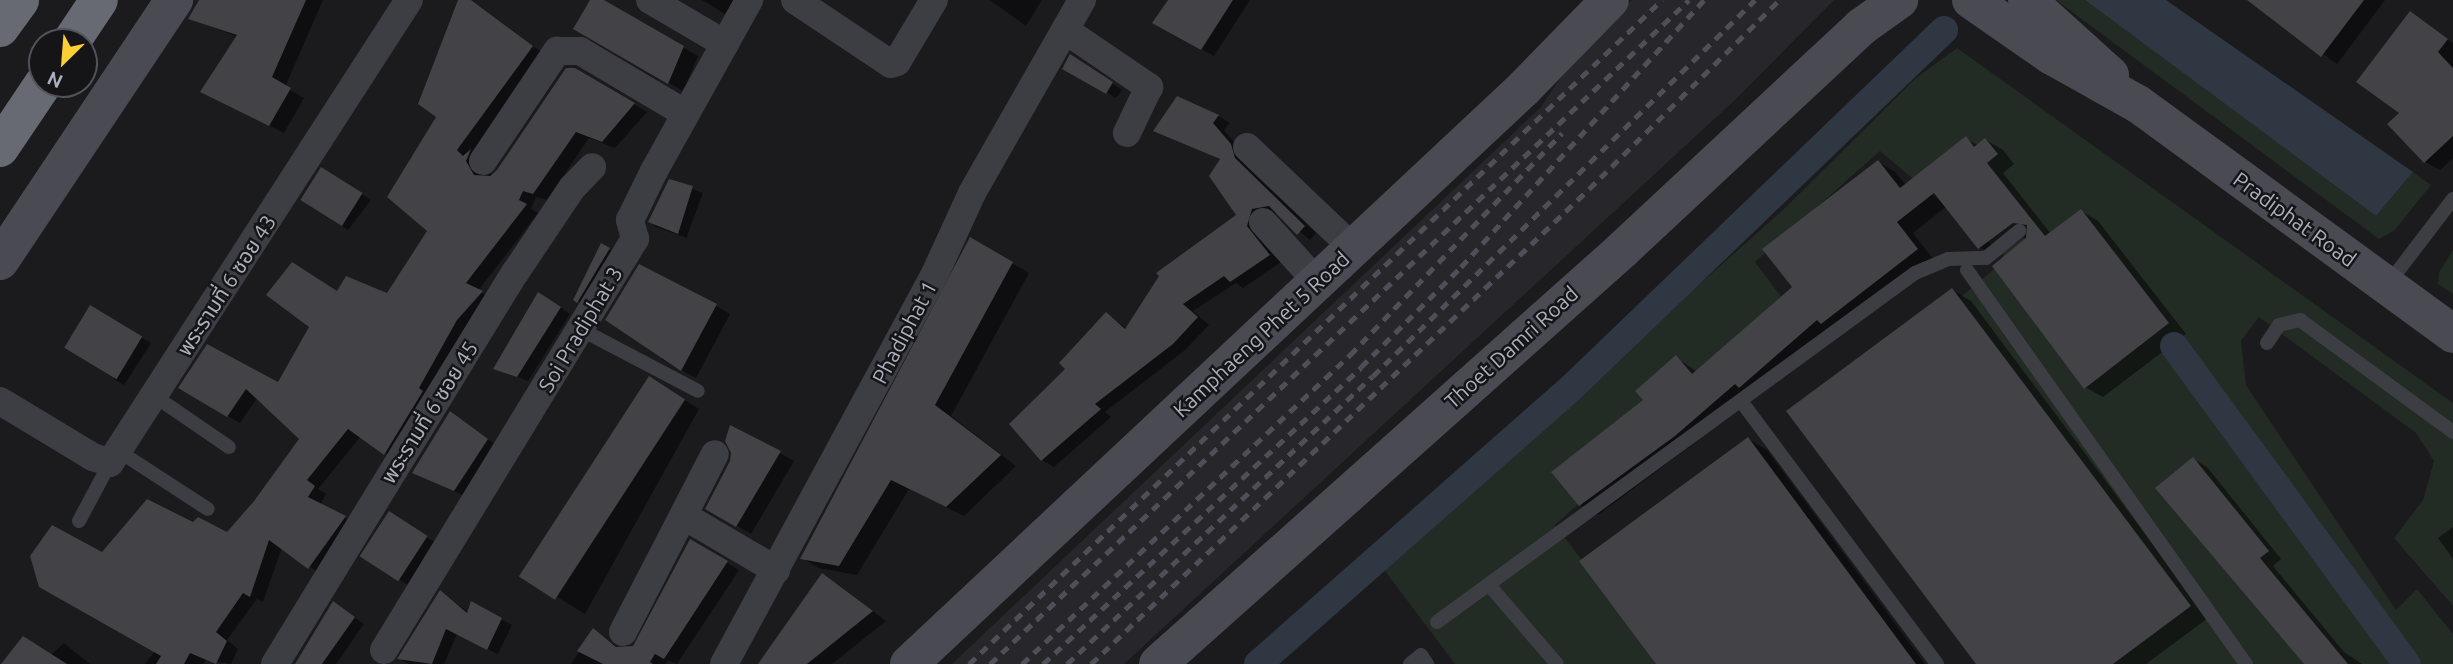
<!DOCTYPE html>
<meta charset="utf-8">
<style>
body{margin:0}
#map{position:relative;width:2453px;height:664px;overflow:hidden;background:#1b1a1d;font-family:Ubuntu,"Noto Sans Thai",sans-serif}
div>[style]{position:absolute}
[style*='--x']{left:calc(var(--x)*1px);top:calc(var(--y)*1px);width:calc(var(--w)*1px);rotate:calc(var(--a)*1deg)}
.built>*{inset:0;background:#27262a}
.green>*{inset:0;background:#222b24}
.water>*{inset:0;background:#2f3742}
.shadow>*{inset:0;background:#0007;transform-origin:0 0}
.canal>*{height:28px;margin:-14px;padding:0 14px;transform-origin:14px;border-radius:14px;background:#2f3742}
.building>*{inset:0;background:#424247;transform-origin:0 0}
.lane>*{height:14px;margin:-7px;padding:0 7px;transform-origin:7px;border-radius:7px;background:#3d3d44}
.street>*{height:28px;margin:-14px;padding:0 14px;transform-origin:14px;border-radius:14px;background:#3d3d44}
.secondary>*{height:38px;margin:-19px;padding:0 19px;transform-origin:19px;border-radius:19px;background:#494a52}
.highway>*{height:38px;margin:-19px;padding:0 19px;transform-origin:19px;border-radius:19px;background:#676973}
.rail>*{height:5px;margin-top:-2.5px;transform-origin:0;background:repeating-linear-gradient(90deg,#4e4f57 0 9px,transparent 0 16px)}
span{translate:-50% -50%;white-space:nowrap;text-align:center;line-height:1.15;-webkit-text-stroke:5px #151518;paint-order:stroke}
.street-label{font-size:21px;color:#acafbd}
.north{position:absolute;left:28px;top:28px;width:70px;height:70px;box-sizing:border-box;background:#151518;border:2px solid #51535a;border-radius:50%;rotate:205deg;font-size:19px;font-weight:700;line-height:28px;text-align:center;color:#acafbd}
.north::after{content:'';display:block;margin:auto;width:24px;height:32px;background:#fccf33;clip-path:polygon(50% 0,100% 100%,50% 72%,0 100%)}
</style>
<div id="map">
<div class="built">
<div style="clip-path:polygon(1632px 0,1834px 0,1736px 99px,1124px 664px,952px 664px,1541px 107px,1567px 68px)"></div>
</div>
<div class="green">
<div style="clip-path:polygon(2056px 0,2085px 0,2376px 216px,2413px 172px,2431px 185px,2394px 231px,2379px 239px)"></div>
<div style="clip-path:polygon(1957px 48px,2453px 403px,2453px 606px,2394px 538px,2423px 500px,2434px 461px,2416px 433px,2259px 317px,2241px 341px,2246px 385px,2396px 610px,2417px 589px,2453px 634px,2453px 664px,2106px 664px,1949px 307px,2007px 258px,1880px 151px,1755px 262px,1792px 311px,1555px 525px,1661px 664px,1455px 664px,1382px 567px,1784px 209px,1916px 78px)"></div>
<div style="clip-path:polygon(2453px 250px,2453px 294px,2438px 284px,2439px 272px)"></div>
</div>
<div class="water">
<div style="clip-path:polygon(2085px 0,2166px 0,2413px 172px,2376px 216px)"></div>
</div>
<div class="shadow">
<div style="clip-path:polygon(201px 0,323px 0,285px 87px,304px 98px,284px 133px,217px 99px,238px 37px,190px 18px)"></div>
<div style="clip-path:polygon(460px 0,474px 2px,545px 55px,478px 169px,483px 177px,498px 171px,575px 69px,647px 112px,615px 148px,589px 138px,547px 200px,536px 197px,531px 209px,538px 213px,478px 291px,495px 299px,397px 461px,361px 436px,318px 489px,326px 494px,320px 505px,358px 525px,322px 575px,282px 547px,263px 602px,257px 599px,227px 640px,238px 649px,231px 664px,206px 660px,203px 664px,145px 664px,155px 651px,102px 554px,193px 525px,228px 535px,301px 439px,258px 397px,240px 423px,180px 388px,279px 384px,338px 293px,388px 295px,430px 231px,438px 117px)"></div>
<div style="clip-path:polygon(592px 0,601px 0,698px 56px,683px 91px,575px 29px)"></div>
<div style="clip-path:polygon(702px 0,735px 0,727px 15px)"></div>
<div style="clip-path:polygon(990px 0,1042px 0,1026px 26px)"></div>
<div style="clip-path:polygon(1170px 0,1250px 0,1214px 56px,1155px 23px)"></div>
<div style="clip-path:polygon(2250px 0,2385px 0,2337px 64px)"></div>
<div style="clip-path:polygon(2410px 13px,2453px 43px,2453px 158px,2440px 170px,2425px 162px,2402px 113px)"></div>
<div style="clip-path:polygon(1081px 62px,1122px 90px,1116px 98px,1064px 68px)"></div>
<div style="clip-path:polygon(1218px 116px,1230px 123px,1224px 130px,1243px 153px,1247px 167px,1316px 233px,1310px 240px,1278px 213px,1265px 215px,1281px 262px,1243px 288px,1236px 283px,1193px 311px,1209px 325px,1185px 350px,1105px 412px,1111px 417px,1054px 467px,1042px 460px,1107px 314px,1127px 329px,1239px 215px,1222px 160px,1155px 130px)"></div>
<div style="clip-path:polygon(1966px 139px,1979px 146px,1986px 140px,2003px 150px,2014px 164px,2003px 173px,2051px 234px,2081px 211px,2098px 221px,2186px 334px,2103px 397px,2085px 387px,2024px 237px,1997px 257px,1979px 247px,1947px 206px,1913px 233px,1934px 260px,1834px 330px,1757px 397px,1752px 394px,1692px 445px,1598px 515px,1580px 505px,1676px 357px,1697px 372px,1794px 287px,1878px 162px,1895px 172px,1906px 185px)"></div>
<div style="clip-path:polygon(331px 175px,371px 200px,348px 230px,302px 199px)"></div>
<div style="left:670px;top:181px;width:35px;height:48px;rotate:20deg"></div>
<div style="clip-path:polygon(971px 240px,1029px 273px,951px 416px,1016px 466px,964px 516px,909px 489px,857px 575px,819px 568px,802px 558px)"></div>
<div style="clip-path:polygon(602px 246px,624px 258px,592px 309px,575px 299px)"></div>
<div style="clip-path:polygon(1952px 290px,1971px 301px,2208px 618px,2146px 664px,1978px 664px)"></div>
<div style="clip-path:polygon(549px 300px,570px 314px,528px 381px,496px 368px)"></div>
<div style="clip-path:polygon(716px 306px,730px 314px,696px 378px,661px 359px)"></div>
<div style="clip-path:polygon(90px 308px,151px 343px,124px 385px,114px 379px)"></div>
<div style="clip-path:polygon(664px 387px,699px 409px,585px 614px,536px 584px)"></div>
<div style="clip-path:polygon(451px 413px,502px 449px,469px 498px,414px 472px)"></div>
<div style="clip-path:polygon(1748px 439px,1767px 450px,1925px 664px,1658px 664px)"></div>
<div style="clip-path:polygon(780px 453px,794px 461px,751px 534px,708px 508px)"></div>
<div style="clip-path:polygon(2193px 459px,2207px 467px,2281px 559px,2273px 566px,2344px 652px,2362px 664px,2306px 664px)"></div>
<div style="clip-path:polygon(399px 519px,437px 544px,415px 589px,362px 557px)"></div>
<div style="clip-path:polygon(2453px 527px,2453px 559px,2438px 538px)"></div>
<div style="clip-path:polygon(691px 541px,739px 570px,677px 664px,668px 660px,665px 664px,571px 664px,594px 630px,620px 649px,632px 648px)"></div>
<div style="clip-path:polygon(837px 584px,886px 621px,832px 664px,760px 664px)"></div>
<div style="clip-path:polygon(441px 592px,469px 613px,472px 604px,512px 625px,498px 654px,457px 634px,444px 664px,409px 664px,400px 659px)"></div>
<div style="clip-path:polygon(343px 609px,364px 624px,336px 664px,297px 664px)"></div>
<div style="clip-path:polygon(64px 643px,90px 664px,3px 664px,51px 655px)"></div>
</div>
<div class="canal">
<div style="--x:2174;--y:346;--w:394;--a:53.8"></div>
<div style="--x:1258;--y:664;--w:414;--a:-41.4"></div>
<div style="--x:1569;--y:390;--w:520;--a:-43.83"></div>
</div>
<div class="building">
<div style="clip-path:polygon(199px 0,306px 0,272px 77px,291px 88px,269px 126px,200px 92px,237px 35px,188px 19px)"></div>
<div style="clip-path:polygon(458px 0,471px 0,533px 46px,457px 150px,463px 156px,471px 149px,466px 161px,474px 175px,490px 176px,497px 170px,566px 68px,575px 68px,635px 103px,602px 142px,576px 132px,533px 194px,523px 191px,519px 200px,527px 204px,466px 283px,483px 291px,457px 320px,419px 388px,423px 391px,384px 455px,348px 429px,307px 480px,315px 486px,308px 497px,346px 516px,308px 569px,269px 540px,250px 597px,243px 593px,216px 632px,227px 641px,216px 664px,190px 653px,184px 664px,156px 664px,161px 656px,39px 587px,30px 556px,52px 525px,102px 552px,147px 499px,193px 522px,198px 517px,227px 532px,254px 501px,299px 439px,246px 389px,227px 417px,178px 388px,207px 344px,278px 382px,309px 327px,266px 295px,292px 262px,337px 291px,346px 276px,387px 293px,427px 231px,387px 197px,436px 117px,418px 104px)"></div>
<div style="clip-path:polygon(590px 0,604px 0,684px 46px,668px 84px,573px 29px)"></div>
<div style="clip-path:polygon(1168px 0,1233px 0,1201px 50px,1152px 23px)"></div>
<div style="clip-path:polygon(2247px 0,2364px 0,2321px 57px)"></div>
<div style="clip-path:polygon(2410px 11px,2448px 39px,2438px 52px,2453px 68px,2453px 136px,2424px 163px,2387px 124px,2399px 113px,2356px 82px)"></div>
<div style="clip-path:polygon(1070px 54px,1113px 82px,1106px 94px,1062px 69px)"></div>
<div style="clip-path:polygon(1177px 96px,1219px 115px,1213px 123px,1231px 144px,1235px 158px,1305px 226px,1297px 235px,1269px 206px,1252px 209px,1247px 226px,1270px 255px,1230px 282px,1224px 276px,1183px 304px,1198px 317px,1173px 344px,1095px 404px,1101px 409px,1041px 461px,1009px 424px,1065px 369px,1059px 363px,1106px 312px,1125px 329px,1159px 276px,1156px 273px,1236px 215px,1209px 176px,1220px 159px,1153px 131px)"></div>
<div style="clip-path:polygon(1966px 136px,1974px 147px,1985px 138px,1998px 154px,1987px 163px,2045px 236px,2081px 209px,2169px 323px,2084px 389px,1992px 266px,2026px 238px,2027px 225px,2013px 223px,1978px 249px,1934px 193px,1897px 222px,1918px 249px,1821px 324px,1817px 320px,1739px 388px,1735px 384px,1675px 436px,1579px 506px,1551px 472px,1643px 400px,1635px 391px,1676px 355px,1692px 374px,1792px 287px,1762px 249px,1878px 160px,1900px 188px)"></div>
<div style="left:321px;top:167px;width:49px;height:39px;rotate:32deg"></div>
<div style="clip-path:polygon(669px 179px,693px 186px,678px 234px,648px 222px)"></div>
<div style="clip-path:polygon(970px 237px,1013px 262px,935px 405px,1001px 455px,946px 507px,891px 480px,839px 566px,800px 559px)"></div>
<div style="clip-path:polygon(601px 243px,610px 248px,577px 303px,573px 300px)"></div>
<div style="clip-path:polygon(639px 264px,717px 304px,681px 371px,605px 320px)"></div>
<div style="clip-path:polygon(1952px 288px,2191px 606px,2113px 664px,1976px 664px,1786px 411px)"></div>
<div style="clip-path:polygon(538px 292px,561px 307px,517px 377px,493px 369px)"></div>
<div style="left:90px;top:305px;width:61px;height:50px;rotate:31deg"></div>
<div style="left:649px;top:376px;width:43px;height:239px;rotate:33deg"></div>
<div style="clip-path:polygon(450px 411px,488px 439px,454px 491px,412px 473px)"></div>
<div style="clip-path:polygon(730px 425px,781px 451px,736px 527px,705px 509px,730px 461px,731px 453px,725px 441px)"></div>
<div style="clip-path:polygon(1748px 437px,1916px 664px,1656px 664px,1579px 561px)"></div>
<div style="clip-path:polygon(2193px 457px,2269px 551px,2260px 558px,2348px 664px,2304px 664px,2155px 488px)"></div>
<div style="left:389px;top:511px;width:46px;height:54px;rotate:33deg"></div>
<div style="clip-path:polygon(690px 539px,728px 561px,664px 659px,655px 654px,650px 662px,653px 664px,603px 664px,577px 651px,593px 628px,616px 647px,633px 646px)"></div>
<div style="clip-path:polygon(822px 573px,873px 611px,807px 664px,758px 664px)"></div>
<div style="clip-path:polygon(440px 590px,467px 613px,471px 601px,502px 618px,487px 650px,446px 629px,432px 664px,397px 659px)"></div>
<div style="clip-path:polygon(333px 601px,355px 617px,322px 664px,295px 664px)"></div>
<div style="clip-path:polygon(23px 636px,67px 664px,1px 664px)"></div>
</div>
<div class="lane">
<div style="--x:1967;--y:270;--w:483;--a:54.7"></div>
<div style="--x:2388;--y:284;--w:107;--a:-52.6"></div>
<div style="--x:580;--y:329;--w:133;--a:27.7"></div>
<div style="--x:2267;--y:343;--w:22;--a:-56"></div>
<div style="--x:2279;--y:325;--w:22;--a:-13"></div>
<div style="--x:2300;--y:320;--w:190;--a:36.2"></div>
<div style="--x:153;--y:395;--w:92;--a:34.4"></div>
<div style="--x:1741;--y:401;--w:328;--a:53.3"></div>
<div style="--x:117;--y:450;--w:108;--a:33"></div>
<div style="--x:79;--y:521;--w:66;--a:-61.9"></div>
<div style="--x:1489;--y:585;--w:104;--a:49.3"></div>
<div style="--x:1437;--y:622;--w:592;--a:-36.13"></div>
<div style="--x:1915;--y:273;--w:36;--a:-23"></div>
<div style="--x:1948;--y:259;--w:38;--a:-2"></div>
<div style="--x:1986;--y:258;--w:43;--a:-39.3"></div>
<div style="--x:1410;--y:664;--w:14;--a:-39"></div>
<div style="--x:1421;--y:655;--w:11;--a:56"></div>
</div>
<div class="street">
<div style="--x:650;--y:0;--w:87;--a:30.4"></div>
<div style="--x:795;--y:0;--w:115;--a:33.7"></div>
<div style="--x:891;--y:64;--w:6;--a:-18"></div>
<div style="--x:897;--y:62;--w:72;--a:-59.2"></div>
<div style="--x:1065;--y:30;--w:102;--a:34.2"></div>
<div style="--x:1149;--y:87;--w:51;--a:115.6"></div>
<div style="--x:1247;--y:147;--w:146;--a:43.6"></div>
<div style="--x:483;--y:161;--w:133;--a:-56.1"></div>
<div style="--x:557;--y:51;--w:23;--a:0"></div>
<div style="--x:580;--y:51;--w:123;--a:30.7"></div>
<div style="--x:1263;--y:222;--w:82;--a:48"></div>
<div style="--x:0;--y:401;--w:109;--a:31.1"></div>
<div style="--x:93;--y:457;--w:18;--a:19"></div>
<div style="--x:110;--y:463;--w:551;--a:-57.15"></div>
<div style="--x:684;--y:516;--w:107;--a:30.4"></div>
<div style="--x:623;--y:632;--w:200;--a:-62.7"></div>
<div style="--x:384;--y:650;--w:482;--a:-58.6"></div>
<div style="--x:635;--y:239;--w:20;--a:-105"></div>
<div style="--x:630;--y:220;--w:55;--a:-63.9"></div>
<div style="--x:654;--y:171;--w:196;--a:-60.9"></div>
<div style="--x:275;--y:664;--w:459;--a:-58.5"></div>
<div style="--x:515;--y:273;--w:102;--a:-56.2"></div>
<div style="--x:572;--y:188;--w:29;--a:-46"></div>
<div style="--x:724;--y:664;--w:441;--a:-61.6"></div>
<div style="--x:934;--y:276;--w:91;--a:-65.4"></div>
<div style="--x:972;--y:193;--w:222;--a:-60.3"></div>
</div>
<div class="secondary">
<div style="--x:1971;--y:0;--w:98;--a:34.7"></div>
<div style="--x:2052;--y:56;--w:98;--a:29.2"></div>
<div style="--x:2138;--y:104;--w:390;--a:36.1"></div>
<div style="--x:2027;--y:0;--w:112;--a:42.1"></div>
<div style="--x:0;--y:261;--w:314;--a:-56.3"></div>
<div style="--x:909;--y:664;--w:843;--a:-43.12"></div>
<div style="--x:1524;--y:88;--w:123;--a:-45.7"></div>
<div style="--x:1158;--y:664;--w:620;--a:-41.73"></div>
<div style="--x:1621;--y:251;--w:328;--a:-43"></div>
<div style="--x:1861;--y:27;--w:47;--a:-35.4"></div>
</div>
<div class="highway">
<div style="--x:0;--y:28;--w:34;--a:-54"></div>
<div style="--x:71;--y:42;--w:50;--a:-56.3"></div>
<div style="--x:0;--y:148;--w:77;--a:-56.1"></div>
</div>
<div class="rail">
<div style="--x:969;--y:664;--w:960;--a:-43.78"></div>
<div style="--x:990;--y:664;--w:964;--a:-43.53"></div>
<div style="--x:1022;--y:664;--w:451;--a:-43.3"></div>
<div style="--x:1350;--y:355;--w:307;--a:-46.3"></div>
<div style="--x:1043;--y:664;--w:435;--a:-43"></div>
<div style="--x:1361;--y:367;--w:141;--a:-45"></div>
<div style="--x:1461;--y:267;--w:361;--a:-47.7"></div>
<div style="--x:1067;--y:664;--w:420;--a:-43.3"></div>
<div style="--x:1373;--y:376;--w:536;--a:-44.55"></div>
<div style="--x:1091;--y:664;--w:688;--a:-43.65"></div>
<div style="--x:1589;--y:189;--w:268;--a:-44.8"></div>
</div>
<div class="street-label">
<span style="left:2295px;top:219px;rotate:36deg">Pradiphat Road</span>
<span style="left:226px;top:285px;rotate:-57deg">พระรามที่ 6 ซอย 43</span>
<span style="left:580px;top:329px;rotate:-59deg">Soi Pradiphat 3</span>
<span style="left:904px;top:332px;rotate:-62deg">Phadiphat 1</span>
<span style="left:1261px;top:334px;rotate:-43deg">Kamphaeng Phet 5 Road</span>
<span style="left:1511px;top:347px;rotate:-42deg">Thoet Damri Road</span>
<span style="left:429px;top:412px;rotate:-58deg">พระรามที่ 6 ซอย 45</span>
</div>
<div class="north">N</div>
</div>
